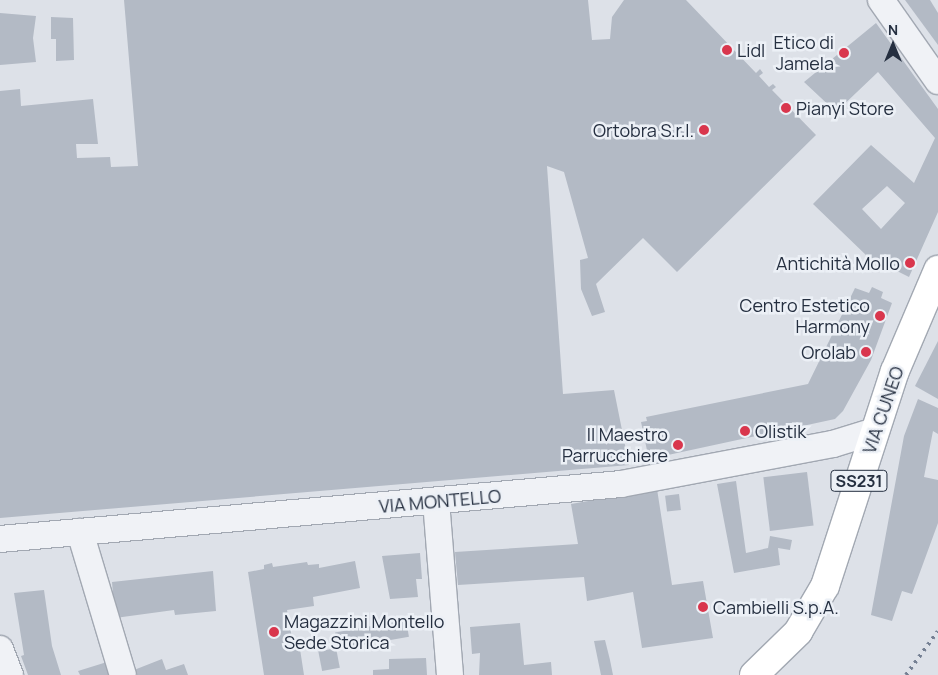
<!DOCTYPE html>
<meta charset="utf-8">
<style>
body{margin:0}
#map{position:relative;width:938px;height:675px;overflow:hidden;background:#dde1e8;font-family:Manrope,sans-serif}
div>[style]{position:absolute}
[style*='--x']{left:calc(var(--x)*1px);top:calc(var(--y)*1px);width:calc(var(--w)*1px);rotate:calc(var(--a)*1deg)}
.building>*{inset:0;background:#b3bac5;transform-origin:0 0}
.roads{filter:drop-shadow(1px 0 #a2a8b2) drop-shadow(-1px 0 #a2a8b2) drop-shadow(0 1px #a2a8b2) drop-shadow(0 -1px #a2a8b2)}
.street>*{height:26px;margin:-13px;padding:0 13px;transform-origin:13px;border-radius:13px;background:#f0f2f6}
.primary>*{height:28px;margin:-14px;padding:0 14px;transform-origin:14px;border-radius:14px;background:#fff}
.rail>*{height:4px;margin-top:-2px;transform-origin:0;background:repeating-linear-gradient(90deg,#758093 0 2.5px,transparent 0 7.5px)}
.dots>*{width:14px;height:14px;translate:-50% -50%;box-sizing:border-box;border:2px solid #ecf0f6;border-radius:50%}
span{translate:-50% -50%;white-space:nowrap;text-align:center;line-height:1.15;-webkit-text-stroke:5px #ecf0f6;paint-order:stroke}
.shield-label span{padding:1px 4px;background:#ecf0f6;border:1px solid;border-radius:4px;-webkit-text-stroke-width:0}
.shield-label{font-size:16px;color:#252f40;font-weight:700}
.poi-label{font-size:18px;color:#252f40}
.right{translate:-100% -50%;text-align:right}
.left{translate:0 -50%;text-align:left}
.street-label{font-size:18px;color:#252f40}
.north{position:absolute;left:868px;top:20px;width:50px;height:50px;-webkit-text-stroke:4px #ecf0f6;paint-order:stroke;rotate:0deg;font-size:14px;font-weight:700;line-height:20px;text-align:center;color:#252f40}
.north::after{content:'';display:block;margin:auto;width:18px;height:22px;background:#252f40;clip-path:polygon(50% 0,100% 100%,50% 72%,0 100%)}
</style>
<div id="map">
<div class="building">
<div style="clip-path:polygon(124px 0,588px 0,592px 40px,610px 39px,612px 17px,624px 0,686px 0,756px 73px,760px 69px,763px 73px,759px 76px,769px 87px,773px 84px,776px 87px,772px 90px,816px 135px,677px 272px,643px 238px,596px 284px,605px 312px,592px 316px,581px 289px,580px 260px,588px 258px,564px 172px,547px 166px,563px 394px,614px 390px,629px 465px,0 518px,0 91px,20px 89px,21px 106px,93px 99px,98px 144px,76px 144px,77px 158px,110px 157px,111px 167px,138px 166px)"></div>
<div style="clip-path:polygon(905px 0,930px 0,938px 13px,938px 45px)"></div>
<div style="clip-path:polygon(0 13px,36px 16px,33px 38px,36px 62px,0 65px)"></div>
<div style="clip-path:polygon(51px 17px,73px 18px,74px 60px,56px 61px,56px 39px,51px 39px)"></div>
<div style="clip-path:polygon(evenodd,876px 23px,938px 109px,938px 212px,909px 277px,867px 256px,813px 204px,871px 145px,914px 183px,935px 138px,878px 72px,836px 112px,804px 82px,876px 23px,887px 186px,905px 203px,881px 229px,862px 209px,887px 186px)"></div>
<div style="clip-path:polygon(872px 287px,883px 292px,881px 298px,892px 303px,871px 360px,843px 411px,835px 419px,654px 458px,654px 454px,648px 455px,641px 422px,647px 421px,646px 417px,808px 384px,855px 288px,869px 293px)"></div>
<div style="clip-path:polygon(938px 341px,938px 399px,915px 386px)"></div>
<div style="clip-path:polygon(918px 399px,938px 408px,938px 434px,933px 431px,924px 477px,938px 480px,938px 523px,912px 594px,902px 591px,892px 621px,871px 615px,904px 436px)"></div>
<div style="left:807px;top:472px;width:54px;height:44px;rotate:83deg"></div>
<div style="clip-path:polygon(736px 481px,746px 553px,768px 548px,770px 536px,792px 540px,790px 550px,778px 548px,780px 565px,734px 573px,717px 484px)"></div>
<div style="clip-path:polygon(657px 489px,672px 585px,703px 581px,713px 638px,642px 648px,633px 592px,587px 601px,584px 577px,458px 585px,455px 552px,578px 544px,571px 504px)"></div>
<div style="left:679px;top:494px;width:16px;height:14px;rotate:83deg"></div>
<div style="clip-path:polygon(420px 553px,422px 579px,416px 579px,418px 597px,390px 599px,382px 556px)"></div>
<div style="clip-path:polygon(355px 561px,360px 588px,313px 597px,314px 606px,287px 610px,294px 650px,300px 649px,304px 675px,264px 675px,248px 572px,264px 569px,264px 565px,272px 563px,273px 567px,307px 562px,308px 565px,319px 564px,319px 568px)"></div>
<div style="clip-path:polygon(213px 571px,216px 611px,175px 615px,174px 610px,115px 618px,112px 582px)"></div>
<div style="clip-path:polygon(44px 590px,52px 646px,61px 675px,28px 675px,21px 656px,24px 655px,14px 593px)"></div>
<div style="left:406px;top:620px;width:17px;height:72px;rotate:80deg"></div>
<div style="clip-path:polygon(520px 623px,524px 665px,551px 662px,552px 675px,479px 675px,480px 653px,472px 654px,470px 627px)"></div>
<div style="clip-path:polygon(605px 640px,610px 660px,613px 675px,601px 675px,594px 641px)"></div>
<div style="left:336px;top:648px;width:20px;height:18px;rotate:79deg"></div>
<div style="clip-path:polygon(426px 658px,427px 675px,373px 675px,373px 670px,389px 669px,389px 659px)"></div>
<div style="clip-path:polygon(162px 659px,166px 670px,184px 664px,188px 675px,136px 675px,134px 670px)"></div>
<div style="clip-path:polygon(107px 662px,111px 675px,80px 675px,78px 671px)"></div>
</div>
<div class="roads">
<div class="street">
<div style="--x:881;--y:0;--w:99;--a:54.9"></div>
<div style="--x:436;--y:501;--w:175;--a:85.4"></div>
<div style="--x:80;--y:532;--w:149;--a:73.3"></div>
<div style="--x:0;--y:539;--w:623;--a:-5.06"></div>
<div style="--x:621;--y:484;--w:216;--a:-10.7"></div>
<div style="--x:833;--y:444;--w:44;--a:-17.2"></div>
<div style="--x:0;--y:649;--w:28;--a:69"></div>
</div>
<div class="primary">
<div style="--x:754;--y:675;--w:62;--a:-44.3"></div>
<div style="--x:798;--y:632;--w:53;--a:-59.6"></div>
<div style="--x:825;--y:586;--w:226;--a:-72"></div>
<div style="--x:895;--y:371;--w:110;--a:-66.9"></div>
</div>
</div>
<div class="rail">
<div style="--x:906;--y:675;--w:54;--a:-54"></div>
</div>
<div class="dots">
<div style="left:727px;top:50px;background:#d9364d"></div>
<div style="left:844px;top:53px;background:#d9364d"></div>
<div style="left:786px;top:108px;background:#d9364d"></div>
<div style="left:704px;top:130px;background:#d9364d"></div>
<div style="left:910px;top:263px;background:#d9364d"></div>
<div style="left:880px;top:316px;background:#d9364d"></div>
<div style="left:866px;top:352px;background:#d9364d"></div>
<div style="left:745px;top:431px;background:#d9364d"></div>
<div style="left:678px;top:445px;background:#d9364d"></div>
<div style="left:703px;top:607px;background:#d9364d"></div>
<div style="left:274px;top:632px;background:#d9364d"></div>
</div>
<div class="shield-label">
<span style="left:859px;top:481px">SS231</span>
</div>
<div class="poi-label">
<span class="right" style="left:834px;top:53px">Etico di<br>Jamela</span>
<span class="left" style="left:737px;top:50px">Lidl</span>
<span class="left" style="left:796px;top:108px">Pianyi Store</span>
<span class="right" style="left:694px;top:130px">Ortobra S.r.l.</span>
<span class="right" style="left:900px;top:263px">Antichità Mollo</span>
<span class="right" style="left:870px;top:316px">Centro Estetico<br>Harmony</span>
<span class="right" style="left:856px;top:352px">Orolab</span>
<span class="left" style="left:755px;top:431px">Olistik</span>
<span class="right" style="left:668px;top:445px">Il Maestro<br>Parrucchiere</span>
<span class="left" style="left:713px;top:607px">Cambielli S.p.A.</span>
<span class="left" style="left:284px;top:632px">Magazzini Montello<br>Sede Storica</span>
</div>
<div class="street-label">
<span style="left:883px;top:410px;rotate:-71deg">VIA CUNEO</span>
<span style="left:440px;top:501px;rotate:-5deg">VIA MONTELLO</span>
</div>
<div class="north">N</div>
</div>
